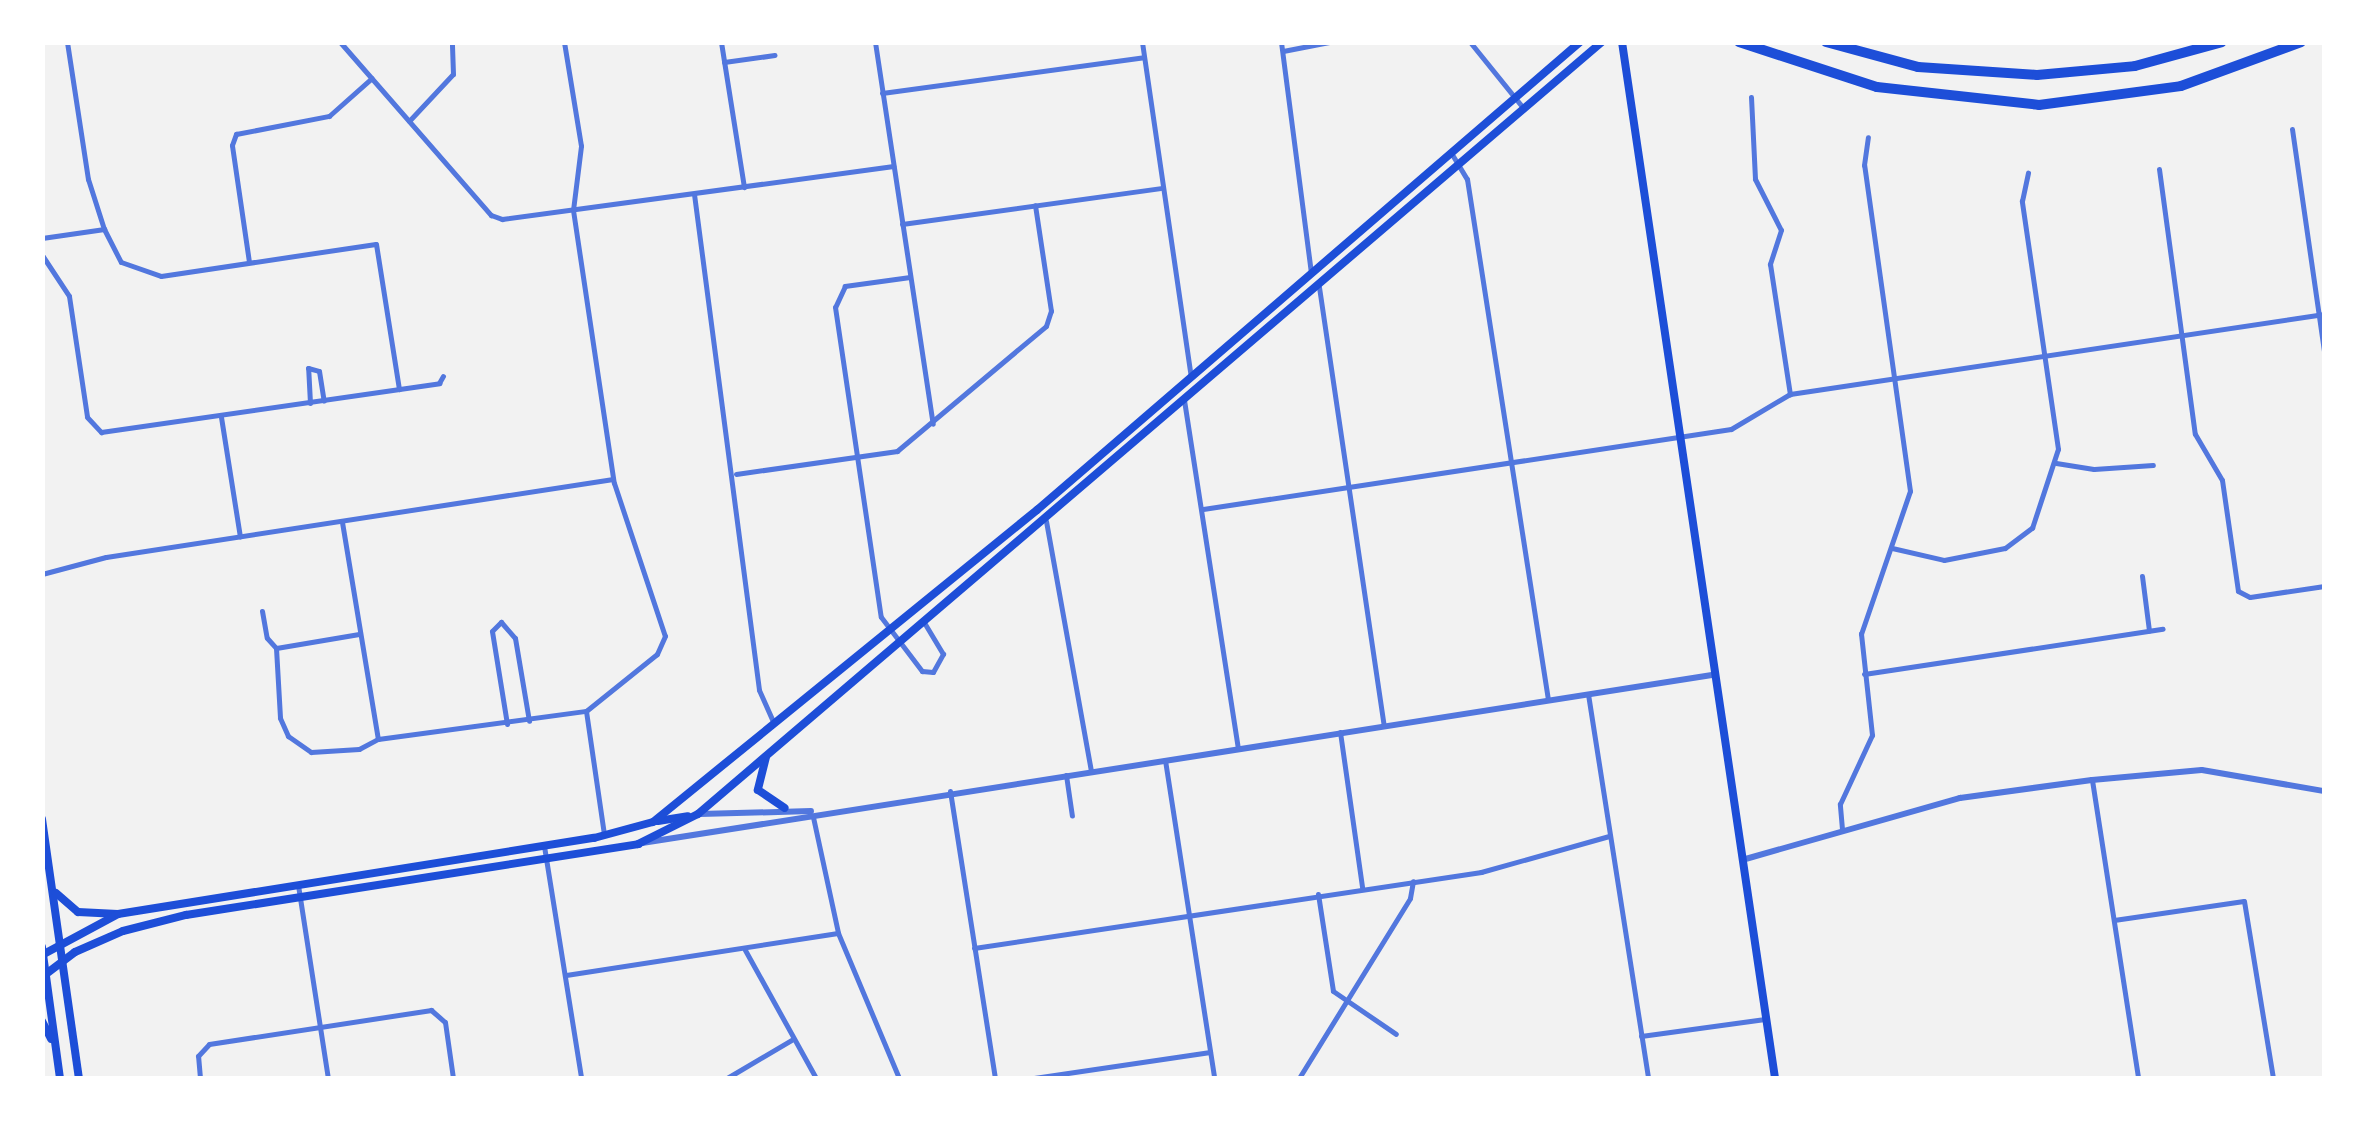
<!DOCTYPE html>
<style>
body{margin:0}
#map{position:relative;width:2367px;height:1121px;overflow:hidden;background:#f2f2f2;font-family:"Golos Text",sans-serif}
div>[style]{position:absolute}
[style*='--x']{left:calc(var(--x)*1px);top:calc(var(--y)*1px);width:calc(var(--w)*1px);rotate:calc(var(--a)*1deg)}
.minor>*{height:5px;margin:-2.5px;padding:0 2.5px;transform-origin:2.5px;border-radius:2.5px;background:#5277de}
.tertiary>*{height:6px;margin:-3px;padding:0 3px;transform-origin:3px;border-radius:3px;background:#5277de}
.secondary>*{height:8px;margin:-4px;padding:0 4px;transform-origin:4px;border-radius:4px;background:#1d4ed8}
.motorway>*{height:10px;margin:-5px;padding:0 5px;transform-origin:5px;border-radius:5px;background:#1d4ed8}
span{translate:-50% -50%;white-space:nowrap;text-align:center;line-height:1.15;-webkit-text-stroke:10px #fff;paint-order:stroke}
.frame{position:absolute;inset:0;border:45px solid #fff;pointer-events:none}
</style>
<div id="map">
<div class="minor">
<div style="--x:67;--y:42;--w:139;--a:81.3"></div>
<div style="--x:88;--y:179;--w:52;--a:72.3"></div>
<div style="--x:340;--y:42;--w:230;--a:48.9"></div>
<div style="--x:491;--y:215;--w:12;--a:20"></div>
<div style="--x:502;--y:219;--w:395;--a:-7.7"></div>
<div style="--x:564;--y:42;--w:105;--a:80.7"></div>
<div style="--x:581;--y:146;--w:64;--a:97.1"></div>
<div style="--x:573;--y:210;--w:276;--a:81.5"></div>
<div style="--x:614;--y:483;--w:161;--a:71.6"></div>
<div style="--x:665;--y:636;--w:20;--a:114"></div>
<div style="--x:657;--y:654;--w:91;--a:141.2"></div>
<div style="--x:586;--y:711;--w:124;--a:81.7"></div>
<div style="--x:721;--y:42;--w:147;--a:81"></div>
<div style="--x:875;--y:42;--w:386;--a:81.4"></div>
<div style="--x:1142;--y:42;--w:338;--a:81.7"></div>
<div style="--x:1281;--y:42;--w:233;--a:82.6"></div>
<div style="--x:1470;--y:42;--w:86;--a:51.1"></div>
<div style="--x:1283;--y:51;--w:47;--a:-11.1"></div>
<div style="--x:724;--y:62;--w:51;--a:-7.8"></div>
<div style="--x:882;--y:93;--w:264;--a:-7.8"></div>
<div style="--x:1751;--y:97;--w:82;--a:87.2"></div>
<div style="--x:1755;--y:179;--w:57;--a:63"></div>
<div style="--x:1781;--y:230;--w:36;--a:108"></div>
<div style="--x:1770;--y:264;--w:132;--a:81.3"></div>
<div style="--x:409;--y:121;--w:64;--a:-46.9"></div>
<div style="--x:453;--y:74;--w:32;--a:-92"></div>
<div style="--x:2292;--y:129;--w:225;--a:81.8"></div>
<div style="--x:1453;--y:156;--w:27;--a:59"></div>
<div style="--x:1467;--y:179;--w:527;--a:81.16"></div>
<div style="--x:2159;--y:169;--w:267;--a:82.3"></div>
<div style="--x:2195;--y:434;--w:53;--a:59.6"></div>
<div style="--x:2222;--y:480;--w:112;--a:81.8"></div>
<div style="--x:2238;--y:591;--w:13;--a:27"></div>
<div style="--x:2250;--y:597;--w:75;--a:-8.5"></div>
<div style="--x:694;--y:194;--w:500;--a:82.53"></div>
<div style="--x:759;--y:690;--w:36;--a:66"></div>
<div style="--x:902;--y:224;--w:261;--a:-7.9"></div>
<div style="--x:42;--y:238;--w:63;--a:-8.3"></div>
<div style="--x:104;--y:229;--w:37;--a:63"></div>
<div style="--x:121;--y:262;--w:42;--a:19.3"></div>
<div style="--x:161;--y:276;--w:217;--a:-8.5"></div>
<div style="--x:376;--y:244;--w:147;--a:81"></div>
<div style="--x:42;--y:255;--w:49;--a:56.6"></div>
<div style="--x:69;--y:296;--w:122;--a:81.5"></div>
<div style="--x:87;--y:417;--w:21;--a:47"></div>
<div style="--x:101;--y:432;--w:342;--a:-8.2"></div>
<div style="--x:439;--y:383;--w:8;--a:-60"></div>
<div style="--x:249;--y:262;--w:118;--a:-98.3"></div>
<div style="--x:232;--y:145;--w:12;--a:-70"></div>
<div style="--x:236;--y:134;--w:95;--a:-11"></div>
<div style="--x:329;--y:116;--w:57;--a:-41.5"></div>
<div style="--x:910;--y:277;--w:66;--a:172.1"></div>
<div style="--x:845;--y:286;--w:23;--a:115"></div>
<div style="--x:835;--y:307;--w:313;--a:81.6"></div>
<div style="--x:881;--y:617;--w:68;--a:52.8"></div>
<div style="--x:922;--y:671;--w:11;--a:5"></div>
<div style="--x:933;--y:672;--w:21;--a:-61"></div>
<div style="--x:943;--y:654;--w:37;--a:-121"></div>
<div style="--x:1319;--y:287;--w:443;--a:81.6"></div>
<div style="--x:1184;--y:400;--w:351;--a:81.2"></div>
<div style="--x:310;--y:403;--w:35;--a:-93"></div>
<div style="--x:308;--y:368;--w:11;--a:15"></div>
<div style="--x:319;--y:371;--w:30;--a:81"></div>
<div style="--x:221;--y:417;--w:121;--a:81"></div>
<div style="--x:2056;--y:463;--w:38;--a:9"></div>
<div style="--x:2094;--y:469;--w:59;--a:-3.9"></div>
<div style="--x:736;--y:474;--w:163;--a:-8.1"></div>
<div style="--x:897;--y:451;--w:194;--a:-40"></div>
<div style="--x:1046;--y:326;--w:16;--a:-72"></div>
<div style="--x:1051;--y:311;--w:107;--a:-98.6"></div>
<div style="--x:1203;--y:509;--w:534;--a:-8.62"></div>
<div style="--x:1731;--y:429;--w:69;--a:-30.7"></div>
<div style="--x:1790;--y:394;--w:540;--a:-8.52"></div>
<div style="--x:1046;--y:521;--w:253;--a:79.8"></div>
<div style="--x:342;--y:522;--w:220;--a:80.6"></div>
<div style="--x:1892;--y:548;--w:53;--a:13"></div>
<div style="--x:1944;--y:560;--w:62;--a:-11.1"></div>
<div style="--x:2005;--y:548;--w:34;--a:-37"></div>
<div style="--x:2032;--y:528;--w:83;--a:-71.8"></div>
<div style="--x:2058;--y:449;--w:251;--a:-98.3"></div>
<div style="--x:2022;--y:201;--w:29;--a:-78"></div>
<div style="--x:42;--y:574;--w:66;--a:-14.9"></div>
<div style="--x:106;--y:557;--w:513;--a:-8.75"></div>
<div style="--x:2142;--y:576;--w:55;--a:82.7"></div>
<div style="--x:262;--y:611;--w:27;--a:80"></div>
<div style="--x:267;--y:638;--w:13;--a:48"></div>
<div style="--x:359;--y:634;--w:84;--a:170.4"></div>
<div style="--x:276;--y:648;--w:70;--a:86.7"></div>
<div style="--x:280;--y:718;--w:20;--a:66"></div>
<div style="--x:288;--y:736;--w:28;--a:35"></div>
<div style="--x:311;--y:752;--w:48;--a:-3.6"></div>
<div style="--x:359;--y:749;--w:21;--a:-28"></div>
<div style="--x:1864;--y:674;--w:302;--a:-8.6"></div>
<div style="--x:1588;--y:694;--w:389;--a:81.1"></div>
<div style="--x:507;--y:724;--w:94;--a:-99.2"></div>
<div style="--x:492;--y:631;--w:13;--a:-45"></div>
<div style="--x:501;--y:622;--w:21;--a:49"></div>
<div style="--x:515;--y:638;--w:84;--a:80.4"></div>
<div style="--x:1340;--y:732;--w:157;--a:81.9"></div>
<div style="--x:378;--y:739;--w:210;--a:-7.7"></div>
<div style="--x:1165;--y:760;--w:322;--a:81.2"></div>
<div style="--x:1066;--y:775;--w:41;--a:81.7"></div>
<div style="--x:2092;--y:780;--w:302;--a:81.2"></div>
<div style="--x:950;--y:791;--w:291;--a:81.1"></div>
<div style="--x:813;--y:817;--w:119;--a:77.8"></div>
<div style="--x:838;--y:933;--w:157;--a:67.2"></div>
<div style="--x:1842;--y:829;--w:25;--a:-95"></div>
<div style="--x:1840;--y:804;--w:76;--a:-65.1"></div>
<div style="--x:1872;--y:735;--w:102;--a:-96.2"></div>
<div style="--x:1861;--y:634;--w:151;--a:-71.1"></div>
<div style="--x:1910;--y:491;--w:329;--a:-98"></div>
<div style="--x:1864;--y:165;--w:28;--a:-82"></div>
<div style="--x:544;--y:846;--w:235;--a:80.9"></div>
<div style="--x:298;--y:885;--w:195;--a:81.2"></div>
<div style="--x:1318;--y:894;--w:98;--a:81.2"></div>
<div style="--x:1333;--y:991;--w:76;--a:34.3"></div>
<div style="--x:2114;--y:920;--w:131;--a:-8.3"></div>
<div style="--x:2244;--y:901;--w:179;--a:80.7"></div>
<div style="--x:974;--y:948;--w:513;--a:-8.53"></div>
<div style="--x:1481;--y:872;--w:133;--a:-15.7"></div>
<div style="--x:745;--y:950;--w:146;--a:61"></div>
<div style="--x:566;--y:975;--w:275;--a:-8.8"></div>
<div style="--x:1641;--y:1036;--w:125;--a:-7.8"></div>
<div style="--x:200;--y:1078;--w:22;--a:-95"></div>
<div style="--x:198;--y:1056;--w:16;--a:-47"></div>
<div style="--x:209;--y:1044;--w:225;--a:-8.7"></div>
<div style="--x:431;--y:1010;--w:18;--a:41"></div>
<div style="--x:445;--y:1022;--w:57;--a:81.9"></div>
<div style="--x:727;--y:1078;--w:77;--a:-30.6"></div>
<div style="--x:1034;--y:1078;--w:178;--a:-8.4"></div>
<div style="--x:1299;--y:1078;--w:211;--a:-58.3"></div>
<div style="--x:1410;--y:898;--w:17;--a:-80"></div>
</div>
<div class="tertiary">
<div style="--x:700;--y:814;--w:111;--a:-1.5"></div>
<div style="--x:642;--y:843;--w:1083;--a:-8.92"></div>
<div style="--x:1742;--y:860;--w:227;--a:-15.9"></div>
<div style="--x:1960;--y:798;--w:133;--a:-7.8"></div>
<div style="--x:2092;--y:780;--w:110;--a:-5.2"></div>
<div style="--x:2202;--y:770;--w:124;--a:9.8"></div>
</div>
<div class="secondary">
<div style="--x:1622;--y:42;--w:1047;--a:81.6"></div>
<div style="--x:766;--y:757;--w:34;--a:104"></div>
<div style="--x:758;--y:790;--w:32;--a:34"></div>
<div style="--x:42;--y:819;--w:262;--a:81.9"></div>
<div style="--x:658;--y:821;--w:30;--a:-9"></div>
<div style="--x:56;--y:893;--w:29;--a:41"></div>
<div style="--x:78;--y:912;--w:40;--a:2.9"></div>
<div style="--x:42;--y:947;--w:132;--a:82.2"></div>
<div style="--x:42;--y:955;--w:86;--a:-28.3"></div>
<div style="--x:118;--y:914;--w:482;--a:-9.1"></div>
<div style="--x:594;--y:838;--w:61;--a:-15.2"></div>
<div style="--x:653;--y:822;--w:495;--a:-39.1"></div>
<div style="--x:1037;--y:510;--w:717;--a:-40.76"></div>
<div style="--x:42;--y:977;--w:41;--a:-37.1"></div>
<div style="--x:75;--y:952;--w:52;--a:-23.6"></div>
<div style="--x:123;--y:931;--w:65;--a:-14.3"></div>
<div style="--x:186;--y:915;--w:458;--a:-8.9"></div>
<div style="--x:638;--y:844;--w:67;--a:-26.6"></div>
<div style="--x:698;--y:814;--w:1189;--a:-40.5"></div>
<div style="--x:42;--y:1021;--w:20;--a:63"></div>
</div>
<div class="motorway">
<div style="--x:1739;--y:42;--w:145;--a:18.1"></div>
<div style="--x:1877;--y:87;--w:163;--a:6.3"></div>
<div style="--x:2039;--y:105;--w:143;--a:-7.6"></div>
<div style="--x:2181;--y:86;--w:128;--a:-20.1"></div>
<div style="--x:1826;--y:42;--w:95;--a:15.2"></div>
<div style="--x:1918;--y:67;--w:119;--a:3.8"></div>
<div style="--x:2037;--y:75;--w:98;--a:-5.2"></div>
<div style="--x:2135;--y:66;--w:90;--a:-15.4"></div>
</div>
<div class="frame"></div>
</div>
